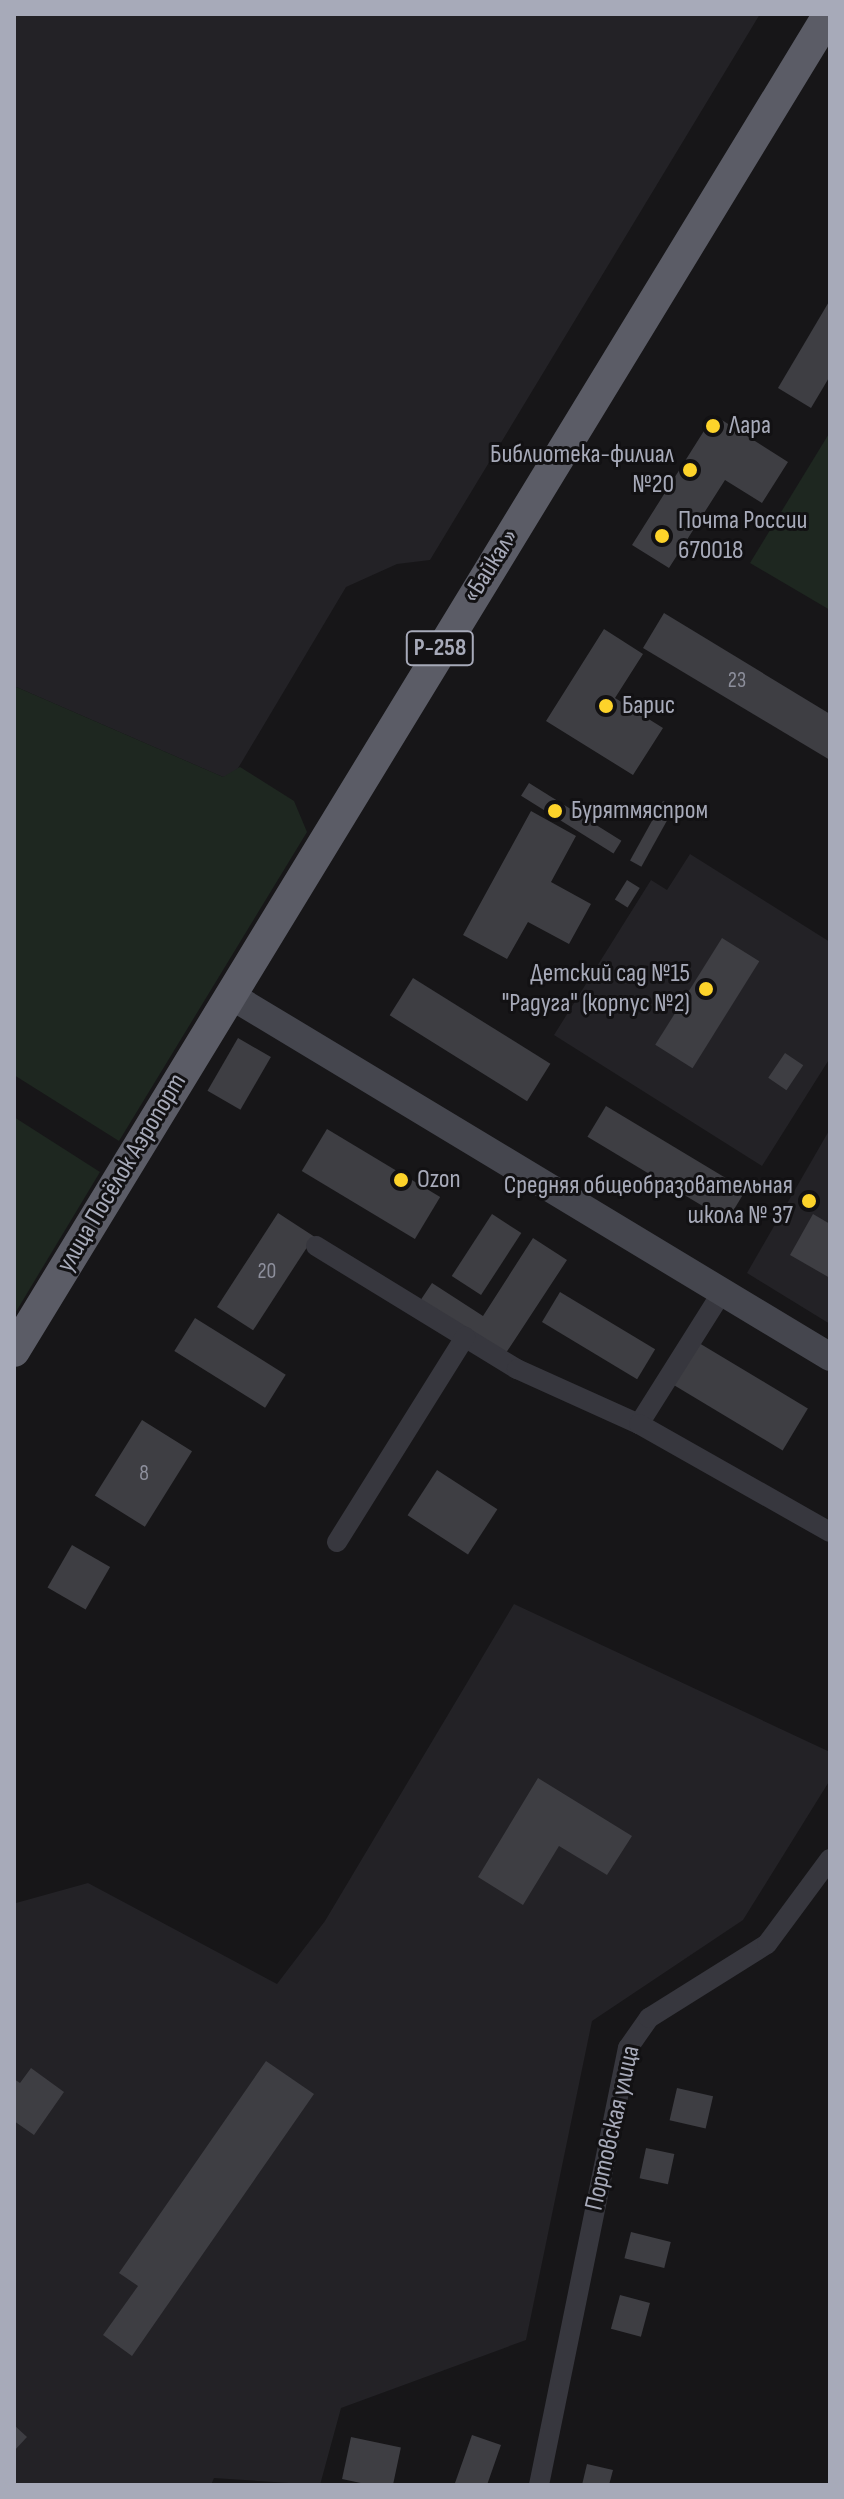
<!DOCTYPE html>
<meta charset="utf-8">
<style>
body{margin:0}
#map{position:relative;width:844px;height:2499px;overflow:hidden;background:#171618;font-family:"Sofia Sans Condensed",sans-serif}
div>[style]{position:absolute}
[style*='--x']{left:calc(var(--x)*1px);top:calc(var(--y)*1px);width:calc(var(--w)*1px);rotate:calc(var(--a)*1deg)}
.built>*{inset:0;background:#232226}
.green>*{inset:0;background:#1e2720}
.building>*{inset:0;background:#3e3e43;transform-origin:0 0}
.minor>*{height:20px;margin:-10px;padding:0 10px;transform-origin:10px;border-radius:10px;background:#37373e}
.secondary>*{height:28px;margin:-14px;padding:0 14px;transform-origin:14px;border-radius:14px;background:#45464e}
.trunk>*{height:32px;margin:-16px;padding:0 16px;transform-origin:16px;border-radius:16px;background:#5b5c66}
.dots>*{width:22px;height:22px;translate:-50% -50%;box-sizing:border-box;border:4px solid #121113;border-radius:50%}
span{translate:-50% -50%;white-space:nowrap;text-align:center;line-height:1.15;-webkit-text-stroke:6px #121113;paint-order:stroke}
.number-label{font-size:22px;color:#8d8f9c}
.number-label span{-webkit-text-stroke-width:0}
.shield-label span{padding:2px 6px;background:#121113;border:2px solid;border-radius:6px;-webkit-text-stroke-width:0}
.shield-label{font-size:24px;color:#a7aab9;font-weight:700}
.poi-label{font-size:26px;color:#a7aab9}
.left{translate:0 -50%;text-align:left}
.right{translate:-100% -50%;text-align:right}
.street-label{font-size:26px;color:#a7aab9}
.frame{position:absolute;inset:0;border:16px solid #a7aab9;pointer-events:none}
</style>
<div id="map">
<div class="built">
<div style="clip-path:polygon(14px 14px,760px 14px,430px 560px,397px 564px,346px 587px,234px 775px,223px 777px,14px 686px)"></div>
<div style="clip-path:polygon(690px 854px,830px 942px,830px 1058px,762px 1166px,554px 1035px,651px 880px,667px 890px)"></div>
<div style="clip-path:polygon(830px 1129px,830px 1324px,747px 1273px)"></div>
<div style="clip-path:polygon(514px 1604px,830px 1752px,830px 1780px,743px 1920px,592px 2021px,526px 2340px,341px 2408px,320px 2485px,214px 2478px,211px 2485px,14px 2485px,16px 1903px,88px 1883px,277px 1984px,325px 1921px)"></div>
</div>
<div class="green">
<div style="clip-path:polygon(830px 432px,830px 610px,750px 563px)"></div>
<div style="clip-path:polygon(14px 686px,223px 777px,240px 767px,294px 801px,307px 832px,119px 1141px,14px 1075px)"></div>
<div style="clip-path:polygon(14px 1117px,100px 1172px,14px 1315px)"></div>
</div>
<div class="building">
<div style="clip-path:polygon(830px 300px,830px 376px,811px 408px,778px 388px)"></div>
<div style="clip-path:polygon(714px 415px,788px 462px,762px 503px,725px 480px,669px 568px,632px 545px)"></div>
<div style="clip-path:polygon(664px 613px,830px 714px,830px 760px,643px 648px)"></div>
<div style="clip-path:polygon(604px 629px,643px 654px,615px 698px,663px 728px,633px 775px,546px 721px)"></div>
<div style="left:529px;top:783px;width:109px;height:15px;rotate:32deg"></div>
<div style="left:663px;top:801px;width:13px;height:68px;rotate:29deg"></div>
<div style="clip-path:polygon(531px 811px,576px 836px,551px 882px,591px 904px,569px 944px,528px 922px,507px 959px,463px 935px)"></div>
<div style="left:627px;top:880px;width:15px;height:23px;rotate:32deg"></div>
<div style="left:722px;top:938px;width:44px;height:126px;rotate:32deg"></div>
<div style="left:413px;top:978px;width:162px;height:44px;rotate:32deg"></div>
<div style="left:238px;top:1038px;width:38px;height:61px;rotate:30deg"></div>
<div style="left:785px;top:1053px;width:22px;height:30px;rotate:34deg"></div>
<div style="left:606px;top:1106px;width:163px;height:36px;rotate:31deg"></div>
<div style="left:327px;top:1129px;width:132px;height:49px;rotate:31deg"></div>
<div style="left:278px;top:1213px;width:43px;height:112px;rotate:33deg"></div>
<div style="left:492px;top:1214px;width:35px;height:74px;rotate:33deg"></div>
<div style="clip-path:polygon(813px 1214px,830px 1224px,830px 1278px,790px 1255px)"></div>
<div style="clip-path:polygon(533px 1238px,567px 1260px,504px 1356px,420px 1301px,432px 1283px,483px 1316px)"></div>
<div style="left:560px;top:1292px;width:111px;height:35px;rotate:31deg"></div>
<div style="left:195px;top:1318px;width:107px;height:39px;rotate:32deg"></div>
<div style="left:699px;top:1343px;width:127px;height:49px;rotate:31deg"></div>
<div style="left:142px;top:1420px;width:59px;height:89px;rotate:32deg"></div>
<div style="left:437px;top:1470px;width:72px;height:54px;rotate:33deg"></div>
<div style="left:72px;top:1545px;width:44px;height:49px;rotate:30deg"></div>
<div style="clip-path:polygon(538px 1778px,632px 1836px,607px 1875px,559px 1846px,523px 1905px,478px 1877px)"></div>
<div style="clip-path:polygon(266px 2061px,314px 2094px,132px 2356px,103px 2335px,138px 2286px,119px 2273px)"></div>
<div style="clip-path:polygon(31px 2068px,64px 2092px,34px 2135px,14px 2121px,14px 2079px,20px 2083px)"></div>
<div style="left:677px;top:2088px;width:37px;height:33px;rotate:13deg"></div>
<div style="left:646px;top:2148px;width:29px;height:31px;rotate:12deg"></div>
<div style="left:631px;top:2232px;width:41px;height:27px;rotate:14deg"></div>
<div style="left:620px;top:2295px;width:31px;height:35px;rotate:15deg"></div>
<div style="clip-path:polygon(14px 2425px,27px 2437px,14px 2451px)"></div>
<div style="clip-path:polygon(472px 2435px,501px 2445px,487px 2485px,455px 2483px)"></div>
<div style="left:351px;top:2437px;width:51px;height:43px;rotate:12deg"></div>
<div style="clip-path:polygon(587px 2464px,613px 2470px,609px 2485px,582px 2485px)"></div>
</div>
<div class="minor">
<div style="--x:316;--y:1246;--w:236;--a:31.5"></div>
<div style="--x:517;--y:1369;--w:134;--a:24.3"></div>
<div style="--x:639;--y:1424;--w:156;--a:-57.8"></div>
<div style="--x:639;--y:1424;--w:219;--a:29.5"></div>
<div style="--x:337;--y:1542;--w:242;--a:-58"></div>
<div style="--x:539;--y:2485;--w:446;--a:-78.5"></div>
<div style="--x:628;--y:2048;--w:37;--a:-55"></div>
<div style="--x:649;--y:2018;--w:139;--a:-32.1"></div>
<div style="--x:767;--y:1944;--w:106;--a:-53.5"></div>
</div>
<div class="secondary">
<div style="--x:230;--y:995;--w:701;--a:31.1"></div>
</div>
<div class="trunk">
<div style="--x:14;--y:1351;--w:1566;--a:-58.63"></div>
</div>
<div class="dots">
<div style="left:713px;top:426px;background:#fdd32a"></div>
<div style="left:690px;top:470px;background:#fdd32a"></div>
<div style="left:662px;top:536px;background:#fdd32a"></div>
<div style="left:606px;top:706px;background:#fdd32a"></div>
<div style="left:555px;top:811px;background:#fdd32a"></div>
<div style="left:706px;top:989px;background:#fdd32a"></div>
<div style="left:401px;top:1180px;background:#fdd32a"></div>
<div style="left:809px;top:1201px;background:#fdd32a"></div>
</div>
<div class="number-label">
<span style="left:737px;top:681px">23</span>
<span style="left:267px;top:1272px">20</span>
<span style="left:144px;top:1474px">8</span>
</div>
<div class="shield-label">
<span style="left:440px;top:648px">Р-258</span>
</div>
<div class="poi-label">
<span class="left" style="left:729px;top:426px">Лара</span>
<span class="right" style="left:674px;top:470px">Библиотека-филиал<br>№20</span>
<span class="left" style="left:678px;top:536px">Почта России<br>670018</span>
<span class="left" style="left:622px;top:706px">Барис</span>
<span class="left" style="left:571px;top:811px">Бурятмяспром</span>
<span class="right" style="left:690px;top:989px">Детский сад №15<br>"Радуга" (корпус №2)</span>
<span class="left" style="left:417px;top:1180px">Ozon</span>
<span class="right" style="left:793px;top:1201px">Средняя общеобразовательная<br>школа № 37</span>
</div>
<div class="street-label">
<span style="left:491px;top:566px;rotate:-58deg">«Байкал»</span>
<span style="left:122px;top:1173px;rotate:-59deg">улица Посёлок Аэропорт</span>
<span style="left:613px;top:2128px;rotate:-77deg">Портовская улица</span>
</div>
<div class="frame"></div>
</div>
